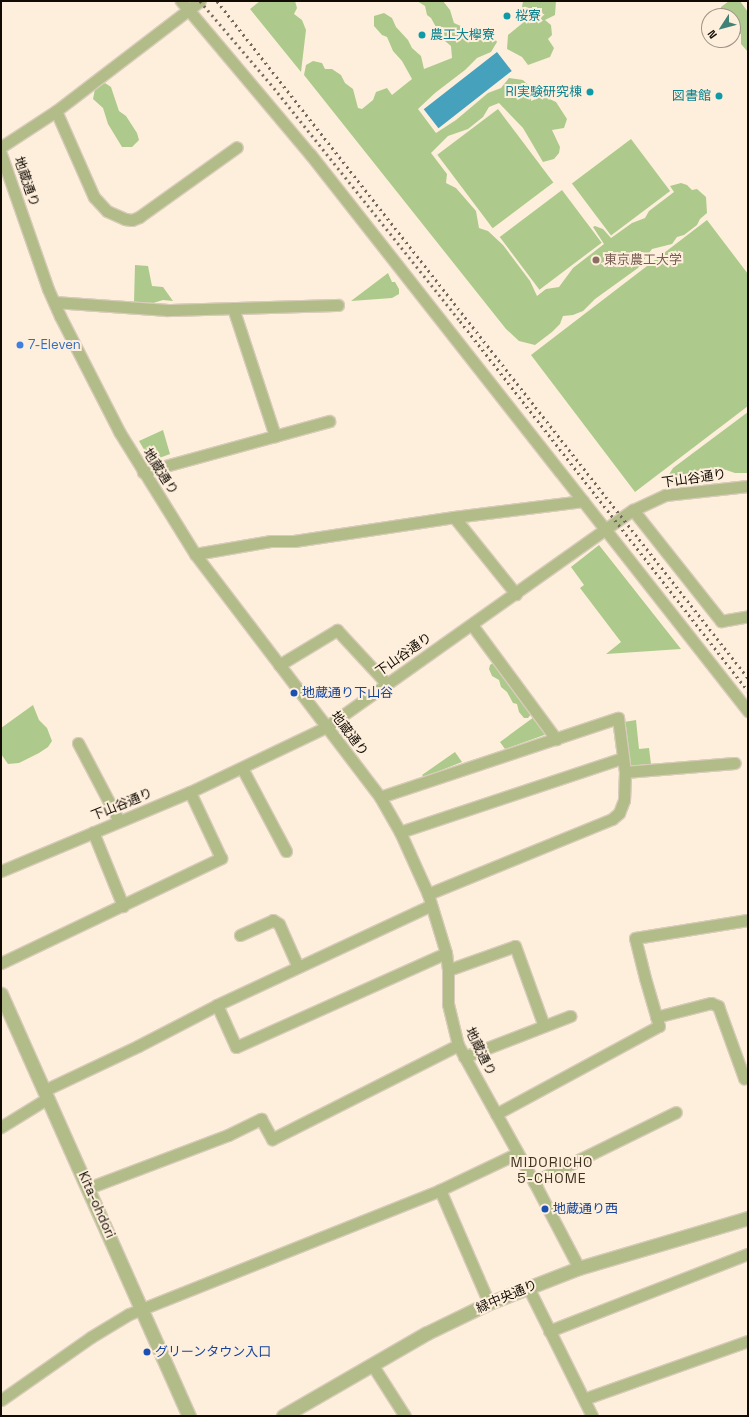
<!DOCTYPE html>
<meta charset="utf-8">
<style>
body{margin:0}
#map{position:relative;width:749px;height:1417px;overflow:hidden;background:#feefdc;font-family:"Space Grotesk","Noto Sans JP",sans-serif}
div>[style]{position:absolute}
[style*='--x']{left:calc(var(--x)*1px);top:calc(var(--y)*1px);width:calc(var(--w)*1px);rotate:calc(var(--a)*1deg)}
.green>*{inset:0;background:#adca8c;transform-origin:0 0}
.water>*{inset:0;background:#46a1bc;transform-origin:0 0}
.roads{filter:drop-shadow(1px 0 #d8cbb9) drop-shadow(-1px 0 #d8cbb9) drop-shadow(0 1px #d8cbb9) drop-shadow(0 -1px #d8cbb9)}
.minor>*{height:11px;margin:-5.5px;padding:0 5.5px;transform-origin:5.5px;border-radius:5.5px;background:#b1bc89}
.tertiary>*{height:13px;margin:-6.5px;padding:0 6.5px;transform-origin:6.5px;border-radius:6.5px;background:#b1bc89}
.rail>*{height:3px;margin-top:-1.5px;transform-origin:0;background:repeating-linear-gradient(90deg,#73695d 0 2px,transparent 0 6px)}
.dots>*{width:11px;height:11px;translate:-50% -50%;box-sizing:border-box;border:2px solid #feefdc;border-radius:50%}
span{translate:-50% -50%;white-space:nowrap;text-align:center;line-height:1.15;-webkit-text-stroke:4px #feefdc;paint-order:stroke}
.culture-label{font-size:13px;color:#0d838f}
.left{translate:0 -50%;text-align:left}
.right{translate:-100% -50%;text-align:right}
.street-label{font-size:13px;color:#110b04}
.education-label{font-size:13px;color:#785e54}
.shop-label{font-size:13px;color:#366cbe}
.transit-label{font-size:13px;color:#164399}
.neighbourhood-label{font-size:14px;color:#403220;letter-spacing:1px}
.frame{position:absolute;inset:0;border:2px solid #110b04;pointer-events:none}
.north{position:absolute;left:701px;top:8px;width:40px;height:40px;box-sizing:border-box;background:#feefdc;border:1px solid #9f9486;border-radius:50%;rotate:234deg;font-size:11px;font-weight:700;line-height:16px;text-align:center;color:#110b04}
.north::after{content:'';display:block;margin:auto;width:14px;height:18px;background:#408376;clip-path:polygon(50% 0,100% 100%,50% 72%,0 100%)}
</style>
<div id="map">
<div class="green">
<div style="clip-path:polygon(260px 1px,295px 1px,297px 8px,294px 14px,302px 20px,306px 30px,301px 72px,250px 9px)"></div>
<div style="clip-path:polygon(417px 1px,443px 1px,450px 10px,454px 23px,463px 27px,469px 37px,478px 36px,491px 31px,497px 42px,491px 52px,477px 58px,465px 70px,435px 93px,418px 109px,436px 133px,456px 120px,488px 93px,501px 88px,509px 78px,523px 80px,532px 89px,531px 101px,543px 96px,556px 102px,567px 119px,564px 128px,552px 130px,560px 147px,559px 153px,554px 159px,543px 162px,523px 128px,499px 103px,489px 107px,483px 117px,468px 129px,448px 136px,431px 153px,447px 174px,446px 183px,456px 188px,476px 211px,479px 228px,488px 231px,503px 245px,530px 281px,537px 296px,546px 289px,559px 287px,573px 268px,604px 244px,593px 227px,595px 226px,603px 229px,611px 238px,632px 223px,645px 218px,649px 211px,674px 192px,670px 186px,681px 183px,687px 185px,692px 190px,697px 189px,706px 197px,707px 213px,700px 219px,697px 225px,684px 235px,677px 237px,672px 244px,652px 249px,638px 268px,595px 299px,583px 311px,573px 315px,563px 316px,560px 324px,552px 332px,535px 345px,519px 341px,506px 329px,304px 75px,306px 65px,313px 61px,322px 63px,325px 69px,332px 69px,341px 75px,345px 83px,353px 89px,358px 108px,362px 109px,373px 100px,376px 92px,387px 88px,392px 95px,412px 79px,402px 61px,393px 51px,387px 37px,382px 35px,374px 26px,374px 16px,384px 13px,392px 18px,396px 27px,408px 40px,412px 48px,421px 56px,424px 69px,452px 58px,451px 46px,445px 41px,443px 32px,437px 29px,431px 18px,427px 15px,425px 6px)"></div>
<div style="clip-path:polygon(523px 1px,556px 1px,555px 15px,545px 20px,551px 25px,552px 35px,548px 39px,554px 48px,550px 57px,528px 65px,522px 57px,507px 49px,508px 35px,530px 17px,522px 7px)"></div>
<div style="clip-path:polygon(729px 1px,740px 1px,748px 12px,748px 52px,741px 44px,741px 34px,733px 34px,733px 16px,719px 16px,721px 7px)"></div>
<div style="clip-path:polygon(105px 83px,111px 87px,119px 111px,126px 116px,137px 133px,139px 140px,132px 147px,122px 147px,108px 124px,103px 108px,93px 99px,95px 89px)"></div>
<div style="left:498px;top:109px;width:92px;height:76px;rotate:53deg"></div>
<div style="left:631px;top:139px;width:65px;height:74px;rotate:53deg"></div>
<div style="left:562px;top:190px;width:66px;height:78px;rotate:53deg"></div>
<div style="clip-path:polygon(707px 220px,748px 274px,748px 406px,635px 492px,531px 355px)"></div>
<div style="clip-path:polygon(135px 265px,148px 266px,152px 286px,163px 287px,173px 301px,163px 300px,150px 304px,134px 302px)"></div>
<div style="clip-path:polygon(388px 273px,392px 282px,395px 282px,399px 289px,399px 294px,392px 298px,351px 301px)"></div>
<div style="clip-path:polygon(748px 412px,748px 473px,735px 473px,720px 468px,711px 475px,696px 479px,693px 482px,681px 485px,670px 484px,668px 476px,673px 468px)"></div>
<div style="clip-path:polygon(163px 430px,170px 454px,154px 460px,149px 458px,139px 441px)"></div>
<div style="clip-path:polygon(599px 545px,681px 649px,606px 654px,621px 642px,580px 588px,584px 585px,571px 567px)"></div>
<div style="clip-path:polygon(493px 663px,497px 664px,518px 693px,521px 701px,523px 702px,531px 714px,528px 718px,524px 718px,519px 712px,517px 704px,513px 703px,507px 692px,501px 687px,499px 680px,492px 676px,489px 669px,490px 665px)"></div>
<div style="clip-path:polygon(33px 705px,39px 720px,47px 728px,52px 741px,48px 747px,39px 753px,19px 763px,8px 764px,1px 754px,1px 728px)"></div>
<div style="clip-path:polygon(534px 717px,547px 734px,505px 749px,500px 742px)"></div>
<div style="clip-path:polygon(636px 720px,639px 749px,649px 748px,651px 764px,630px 767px,624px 722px)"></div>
<div style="clip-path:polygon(455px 752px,462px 762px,424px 777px,422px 775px)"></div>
</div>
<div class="water">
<div style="left:497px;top:52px;width:24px;height:93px;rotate:52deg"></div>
</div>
<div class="roads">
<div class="minor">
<div style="--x:181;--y:1;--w:200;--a:49.9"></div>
<div style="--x:310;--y:154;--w:709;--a:51.82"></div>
<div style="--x:56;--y:111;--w:94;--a:66.2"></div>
<div style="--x:94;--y:197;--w:19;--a:47"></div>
<div style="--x:107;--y:211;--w:20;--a:24"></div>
<div style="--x:125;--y:219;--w:7;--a:8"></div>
<div style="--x:132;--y:220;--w:8;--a:-23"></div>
<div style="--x:139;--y:217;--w:120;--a:-35.5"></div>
<div style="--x:1;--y:147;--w:66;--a:-33.2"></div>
<div style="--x:56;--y:111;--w:181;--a:-37.4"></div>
<div style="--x:1;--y:154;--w:143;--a:70.8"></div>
<div style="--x:48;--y:289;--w:30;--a:66"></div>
<div style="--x:60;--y:316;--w:131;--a:62.9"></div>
<div style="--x:120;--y:433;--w:142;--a:58.2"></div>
<div style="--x:195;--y:554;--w:305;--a:52.7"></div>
<div style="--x:380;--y:797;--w:40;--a:60.3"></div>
<div style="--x:400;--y:832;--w:68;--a:65.7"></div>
<div style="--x:428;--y:894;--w:62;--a:73"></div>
<div style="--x:446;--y:953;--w:17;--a:83"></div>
<div style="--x:448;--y:970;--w:34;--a:90"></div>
<div style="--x:448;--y:1004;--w:42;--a:76.3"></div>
<div style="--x:458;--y:1045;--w:157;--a:61"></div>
<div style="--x:534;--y:1182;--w:97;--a:62.4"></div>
<div style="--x:54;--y:302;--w:114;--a:4"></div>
<div style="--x:168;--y:310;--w:170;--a:-1.7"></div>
<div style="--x:233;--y:308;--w:135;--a:71.8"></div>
<div style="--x:143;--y:472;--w:193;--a:-15.3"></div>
<div style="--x:633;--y:510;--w:142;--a:51.6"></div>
<div style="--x:721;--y:621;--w:27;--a:-10"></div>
<div style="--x:454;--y:517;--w:99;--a:51.2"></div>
<div style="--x:195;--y:554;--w:76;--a:-9.8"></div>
<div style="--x:270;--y:541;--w:24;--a:0"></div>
<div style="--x:294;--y:541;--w:162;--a:-8.5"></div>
<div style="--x:454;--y:517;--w:130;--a:-7.1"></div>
<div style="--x:472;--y:625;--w:142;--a:53.6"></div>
<div style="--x:279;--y:665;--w:68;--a:-31.1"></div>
<div style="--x:337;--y:630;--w:74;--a:47.2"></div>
<div style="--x:78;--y:743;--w:88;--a:62.3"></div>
<div style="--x:242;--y:768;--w:94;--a:62.1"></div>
<div style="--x:625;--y:772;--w:110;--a:-4.7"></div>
<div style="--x:380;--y:797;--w:251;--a:-18.4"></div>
<div style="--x:618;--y:718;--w:54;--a:82.6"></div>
<div style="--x:625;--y:772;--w:28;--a:92"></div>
<div style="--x:624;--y:800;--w:14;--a:111"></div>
<div style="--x:619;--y:813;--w:9;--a:139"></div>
<div style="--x:612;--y:819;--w:199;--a:157.8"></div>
<div style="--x:93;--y:832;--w:80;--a:67.9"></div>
<div style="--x:400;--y:832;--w:234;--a:-18.4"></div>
<div style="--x:1;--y:871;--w:205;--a:-22.7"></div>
<div style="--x:190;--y:792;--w:151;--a:-25.5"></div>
<div style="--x:326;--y:727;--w:376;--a:-35.3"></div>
<div style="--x:633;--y:510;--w:35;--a:-25"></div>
<div style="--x:665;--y:495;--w:83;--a:-6.2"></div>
<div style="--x:240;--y:935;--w:36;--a:-24"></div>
<div style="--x:273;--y:920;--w:7;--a:34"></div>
<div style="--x:279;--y:924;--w:47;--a:66.2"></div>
<div style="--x:1;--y:963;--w:244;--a:-25.5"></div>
<div style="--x:221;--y:858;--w:73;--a:-115.2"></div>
<div style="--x:448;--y:970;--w:71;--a:-19.7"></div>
<div style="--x:515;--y:946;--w:85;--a:70.1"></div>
<div style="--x:217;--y:1005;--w:46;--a:65.7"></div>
<div style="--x:236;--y:1047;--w:230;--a:-24.1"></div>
<div style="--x:656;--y:1017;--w:57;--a:-14.3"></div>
<div style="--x:711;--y:1003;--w:8;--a:23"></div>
<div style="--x:718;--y:1006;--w:77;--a:70.1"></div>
<div style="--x:744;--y:1078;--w:4;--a:-14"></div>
<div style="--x:464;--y:1057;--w:114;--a:-21.1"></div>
<div style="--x:45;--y:1090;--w:103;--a:-25.3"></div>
<div style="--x:138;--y:1046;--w:89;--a:-27.4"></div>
<div style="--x:217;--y:1005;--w:236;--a:-25"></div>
<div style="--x:496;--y:1114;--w:185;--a:-28.4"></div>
<div style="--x:659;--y:1026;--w:50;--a:-106.3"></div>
<div style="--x:645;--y:978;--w:41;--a:-104"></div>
<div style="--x:635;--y:938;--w:114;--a:-9.1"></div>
<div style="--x:1;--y:1127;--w:55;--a:-31.7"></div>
<div style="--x:534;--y:1182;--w:158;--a:-26.2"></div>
<div style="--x:88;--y:1188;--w:150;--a:-20.7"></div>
<div style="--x:228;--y:1135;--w:37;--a:-26"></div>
<div style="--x:261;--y:1119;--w:23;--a:61"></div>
<div style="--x:272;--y:1139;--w:208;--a:-26.8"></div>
<div style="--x:440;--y:1190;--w:123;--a:66.6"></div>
<div style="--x:528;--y:1287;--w:144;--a:63.6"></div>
<div style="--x:549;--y:1331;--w:213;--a:-21.2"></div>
<div style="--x:373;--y:1366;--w:59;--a:57.4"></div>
<div style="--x:584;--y:1399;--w:174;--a:-19.5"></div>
<div style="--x:1;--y:1400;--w:110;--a:-35"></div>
<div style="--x:91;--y:1337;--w:44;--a:-31.2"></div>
<div style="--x:129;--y:1314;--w:335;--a:-21.7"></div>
<div style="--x:440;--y:1190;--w:86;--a:-25.4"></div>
</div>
<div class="tertiary">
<div style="--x:1;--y:994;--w:462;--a:66"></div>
<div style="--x:283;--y:1416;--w:166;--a:-30"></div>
<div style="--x:427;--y:1333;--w:69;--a:-25.8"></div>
<div style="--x:489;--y:1303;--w:97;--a:-21.3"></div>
<div style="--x:579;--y:1268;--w:176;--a:-16.5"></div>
</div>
</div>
<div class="rail">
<div style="--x:200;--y:1;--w:114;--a:49.6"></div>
<div style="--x:274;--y:88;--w:298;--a:51.4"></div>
<div style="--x:460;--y:321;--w:469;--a:52.1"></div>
<div style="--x:217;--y:1;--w:860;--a:51.89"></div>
</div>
<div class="dots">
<div style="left:507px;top:16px;background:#0f9aa8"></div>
<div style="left:422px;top:35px;background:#0f9aa8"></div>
<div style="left:590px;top:92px;background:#0f9aa8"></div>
<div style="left:719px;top:96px;background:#0f9aa8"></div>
<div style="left:596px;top:260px;background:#8d6e63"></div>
<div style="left:20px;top:345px;background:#3f7fe0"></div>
<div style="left:294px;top:693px;background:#1a4fb4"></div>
<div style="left:545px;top:1209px;background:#1a4fb4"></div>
<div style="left:147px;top:1352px;background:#1a4fb4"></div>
</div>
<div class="culture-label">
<span class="left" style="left:515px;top:16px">桜寮</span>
<span class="left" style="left:430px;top:35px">農工大欅寮</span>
<span class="right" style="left:582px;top:92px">RI実験研究棟</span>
<span class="right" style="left:711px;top:96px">図書館</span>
</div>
<div class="street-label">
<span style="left:26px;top:182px;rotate:71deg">地蔵通り</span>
<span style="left:160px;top:472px;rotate:57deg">地蔵通り</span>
<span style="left:694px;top:479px;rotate:-8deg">下山谷通り</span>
<span style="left:404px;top:655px;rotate:-35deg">下山谷通り</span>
<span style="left:349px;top:734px;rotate:53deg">地蔵通り</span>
<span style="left:122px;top:805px;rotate:-22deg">下山谷通り</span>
<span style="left:480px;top:1052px;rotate:64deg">地蔵通り</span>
<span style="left:96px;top:1205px;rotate:66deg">Kita-ohdori</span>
<span style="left:507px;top:1297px;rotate:-23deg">緑中央通り</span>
</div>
<div class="education-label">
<span class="left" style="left:604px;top:260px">東京農工大学</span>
</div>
<div class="shop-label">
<span class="left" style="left:28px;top:345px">7-Eleven</span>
</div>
<div class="transit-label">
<span class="left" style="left:302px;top:693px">地蔵通り下山谷</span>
<span class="left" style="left:553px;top:1209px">地蔵通り西</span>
<span class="left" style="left:155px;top:1352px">グリーンタウン入口</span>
</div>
<div class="neighbourhood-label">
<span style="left:552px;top:1170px">MIDORICHO<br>5-CHOME</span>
</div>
<div class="frame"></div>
<div class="north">N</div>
</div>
